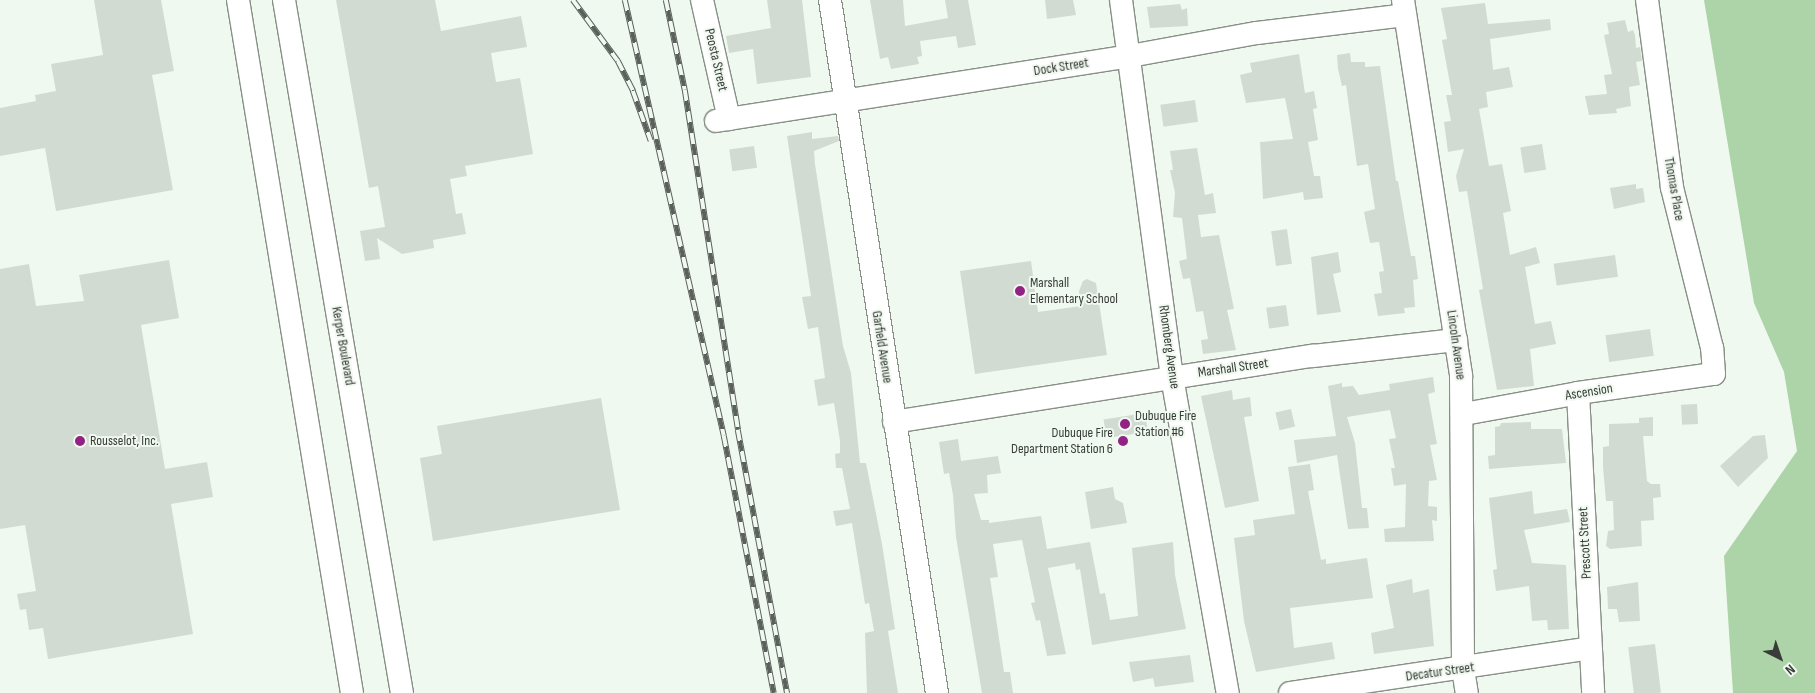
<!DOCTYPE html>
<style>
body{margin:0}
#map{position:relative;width:1815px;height:693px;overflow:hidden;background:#f0f9ef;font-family:"Sofia Sans Condensed",sans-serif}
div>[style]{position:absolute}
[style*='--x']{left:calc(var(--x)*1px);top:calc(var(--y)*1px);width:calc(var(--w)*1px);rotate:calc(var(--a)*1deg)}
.forest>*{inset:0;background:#add4a8}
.building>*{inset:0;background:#d2dbd1;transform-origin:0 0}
.roads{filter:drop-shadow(1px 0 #878f86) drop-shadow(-1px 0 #878f86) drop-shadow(0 1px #878f86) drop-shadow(0 -1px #878f86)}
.minor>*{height:22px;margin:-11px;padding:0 11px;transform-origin:11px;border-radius:11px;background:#fff}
.rail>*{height:5.5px;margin-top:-2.75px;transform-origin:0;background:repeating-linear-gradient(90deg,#f0f9ef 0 11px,#5c605c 0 22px);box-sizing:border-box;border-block:1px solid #5c605c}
.dots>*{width:14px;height:14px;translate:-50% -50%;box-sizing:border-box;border:2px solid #f0f9ef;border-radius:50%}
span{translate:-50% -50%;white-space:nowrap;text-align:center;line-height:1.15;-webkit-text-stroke:4px #f0f9ef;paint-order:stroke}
.street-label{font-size:14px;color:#383b38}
.poi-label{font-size:14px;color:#383b38}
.left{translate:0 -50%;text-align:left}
.right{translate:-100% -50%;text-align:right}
.north{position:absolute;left:1755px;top:633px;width:50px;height:50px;-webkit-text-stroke:4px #f0f9ef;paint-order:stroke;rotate:139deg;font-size:14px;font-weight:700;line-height:20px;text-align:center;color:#383b38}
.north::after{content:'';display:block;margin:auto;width:18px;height:22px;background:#383b38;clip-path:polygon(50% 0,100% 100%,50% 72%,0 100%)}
</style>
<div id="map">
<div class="forest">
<div style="clip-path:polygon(1704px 0,1815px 0,1815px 693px,1733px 693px,1724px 556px,1797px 451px,1784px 372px,1754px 303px)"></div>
</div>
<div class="building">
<div style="clip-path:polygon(94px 0,161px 0,174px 71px,152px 75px,173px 190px,56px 211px,45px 148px,0 156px,0 108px,36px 101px,35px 95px,56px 91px,51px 64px,103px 55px)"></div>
<div style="clip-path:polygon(336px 0,435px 0,441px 31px,521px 16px,527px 47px,491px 53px,496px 82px,520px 78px,533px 154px,465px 166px,467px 176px,450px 179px,456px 214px,462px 213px,466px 234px,433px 240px,434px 248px,402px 254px,377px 238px,380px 259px,365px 261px,360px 231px,385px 227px,378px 186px,369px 188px)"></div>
<div style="clip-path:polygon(767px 0,802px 0,811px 77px,757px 84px,753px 49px,729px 53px,726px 36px,771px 28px)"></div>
<div style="clip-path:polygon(870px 0,903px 0,905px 26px,948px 18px,945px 0,968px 0,976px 45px,958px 48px,956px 36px,920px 41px,922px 56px,917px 57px,919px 64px,891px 69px,888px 57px,880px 59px)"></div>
<div style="clip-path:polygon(1045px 0,1073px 0,1076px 15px,1047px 19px)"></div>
<div style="clip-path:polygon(1485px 3px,1488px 24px,1550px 19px,1551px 30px,1490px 39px,1493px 70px,1509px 67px,1513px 87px,1486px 92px,1488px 107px,1479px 109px,1489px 166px,1502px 164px,1511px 211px,1503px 213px,1510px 255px,1536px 247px,1540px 263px,1525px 267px,1535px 324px,1551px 321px,1556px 344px,1530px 349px,1534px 386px,1497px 390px,1479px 290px,1483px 289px,1467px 191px,1459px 192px,1456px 176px,1464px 149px,1448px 152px,1444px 122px,1451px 121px,1446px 95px,1452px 95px,1442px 40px,1447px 39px,1441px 8px)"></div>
<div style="clip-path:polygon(1180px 4px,1182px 10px,1187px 8px,1188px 26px,1150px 28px,1147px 7px)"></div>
<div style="clip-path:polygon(1625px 20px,1628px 32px,1633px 30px,1635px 35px,1636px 48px,1640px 47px,1642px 61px,1636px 62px,1640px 85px,1629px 87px,1631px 106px,1616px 109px,1617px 113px,1589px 115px,1585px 96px,1607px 94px,1604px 75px,1612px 74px,1604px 35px,1609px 34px,1607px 23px)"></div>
<div style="clip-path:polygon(1350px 53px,1351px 62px,1365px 62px,1365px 67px,1380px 66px,1396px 181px,1398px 181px,1411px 256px,1415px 256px,1418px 279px,1413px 280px,1415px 307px,1404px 308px,1405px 313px,1378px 316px,1374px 294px,1382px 293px,1379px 272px,1384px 271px,1379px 242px,1370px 243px,1364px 212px,1375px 209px,1368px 164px,1357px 166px,1346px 85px,1342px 86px,1338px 69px,1337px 55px)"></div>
<div style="clip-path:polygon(1299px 54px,1305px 93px,1314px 91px,1317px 108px,1313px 109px,1318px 140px,1308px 142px,1314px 176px,1320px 176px,1323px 198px,1304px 200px,1303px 192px,1263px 199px,1260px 142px,1293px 139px,1285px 98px,1246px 103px,1240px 75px,1252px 72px,1250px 63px)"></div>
<div style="left:1195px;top:100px;width:22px;height:35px;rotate:82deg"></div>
<div style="clip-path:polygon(812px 132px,812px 139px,838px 136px,839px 141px,814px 151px,815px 164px,843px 346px,851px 373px,860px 463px,866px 463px,882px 544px,895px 629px,888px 631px,898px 693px,867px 693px,865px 633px,874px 631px,869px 603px,865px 604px,852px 523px,836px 526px,833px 511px,850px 509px,842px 468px,836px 468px,835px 454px,840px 453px,840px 441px,834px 403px,818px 406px,814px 380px,825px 378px,818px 327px,808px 329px,802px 297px,811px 296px,787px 136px)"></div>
<div style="left:1542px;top:144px;width:26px;height:22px;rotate:81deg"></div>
<div style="left:754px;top:146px;width:22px;height:25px;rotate:82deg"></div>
<div style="clip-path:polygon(1197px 148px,1205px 195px,1213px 193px,1216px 213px,1198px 215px,1201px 237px,1219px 235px,1234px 309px,1227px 310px,1236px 350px,1203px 354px,1201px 340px,1208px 339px,1203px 311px,1196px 312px,1190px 278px,1183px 279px,1179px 261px,1187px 259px,1182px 218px,1173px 217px,1175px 193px,1170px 170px,1173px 170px,1170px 151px)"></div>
<div style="clip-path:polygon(1636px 184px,1636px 189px,1643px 188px,1645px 202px,1614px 209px,1610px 188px)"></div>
<div style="left:1287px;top:229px;width:35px;height:16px;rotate:82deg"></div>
<div style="clip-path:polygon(1338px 252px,1341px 272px,1333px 274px,1341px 312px,1317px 315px,1311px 257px)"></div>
<div style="left:1615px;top:255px;width:22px;height:62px;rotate:82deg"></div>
<div style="clip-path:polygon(169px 260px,179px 318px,141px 325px,165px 469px,207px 462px,213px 497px,171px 504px,193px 634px,48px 659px,43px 628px,29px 630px,26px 609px,20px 610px,17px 594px,36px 591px,25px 525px,0 529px,0 269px,29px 264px,36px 306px,84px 301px,79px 275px)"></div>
<div style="clip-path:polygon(1031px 261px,1038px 312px,1081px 306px,1079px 291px,1083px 281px,1087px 279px,1096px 283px,1107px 355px,975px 374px,960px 271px)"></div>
<div style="left:1286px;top:305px;width:21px;height:20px;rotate:82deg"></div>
<div style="left:1650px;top:329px;width:27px;height:45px;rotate:82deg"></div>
<div style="clip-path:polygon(1433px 377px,1435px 392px,1428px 394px,1437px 444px,1430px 445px,1437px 480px,1429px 481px,1428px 506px,1437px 507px,1437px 521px,1432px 520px,1434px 541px,1385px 542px,1384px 529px,1405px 527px,1406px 484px,1394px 486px,1391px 468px,1395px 468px,1389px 439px,1396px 438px,1390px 410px,1347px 417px,1355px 443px,1362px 508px,1367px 508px,1369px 528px,1348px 529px,1337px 455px,1297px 463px,1294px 440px,1336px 436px,1328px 386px,1342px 383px,1342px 387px,1353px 386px,1359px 395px,1390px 390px,1389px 384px)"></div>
<div style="clip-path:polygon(1232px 390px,1233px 400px,1250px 397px,1252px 416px,1244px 417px,1259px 501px,1225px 508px,1201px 396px)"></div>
<div style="clip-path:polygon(601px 398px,620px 510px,433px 541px,420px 458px,442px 454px,437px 426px)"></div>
<div style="left:1697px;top:404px;width:20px;height:16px;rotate:87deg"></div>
<div style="left:1291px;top:409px;width:18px;height:16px;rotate:77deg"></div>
<div style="left:1145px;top:413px;width:19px;height:42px;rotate:81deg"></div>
<div style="clip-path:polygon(1653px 417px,1653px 436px,1643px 436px,1647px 481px,1651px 484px,1660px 484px,1661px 497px,1653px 498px,1654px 520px,1641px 521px,1642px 546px,1610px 549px,1606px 546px,1608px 531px,1614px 530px,1613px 501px,1606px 501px,1603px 467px,1603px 447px,1609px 446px,1609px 424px,1639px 423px,1639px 418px)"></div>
<div style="clip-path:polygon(1531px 422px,1531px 429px,1562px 429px,1566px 463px,1489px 469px,1488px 456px,1495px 455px,1495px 427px,1500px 426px,1501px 423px)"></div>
<div style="clip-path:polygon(1765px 435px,1768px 458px,1738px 487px,1720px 466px,1753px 436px)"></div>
<div style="clip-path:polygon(958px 439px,961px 461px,998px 456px,1001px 473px,987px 475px,988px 493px,974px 494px,981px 520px,989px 520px,989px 523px,1041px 516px,1047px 549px,1090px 542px,1100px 594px,1105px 593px,1110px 620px,1138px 616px,1132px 548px,1173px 542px,1175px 575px,1186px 629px,1092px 645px,1080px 569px,1076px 570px,1075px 563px,1048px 568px,1066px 654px,1047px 656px,1040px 620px,1036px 621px,1031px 603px,1035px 602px,1022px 540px,993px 544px,998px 577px,990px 578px,1004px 672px,1010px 672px,1013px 693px,982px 693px,956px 537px,953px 495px,949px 473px,944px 474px,939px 442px)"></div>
<div style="clip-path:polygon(1310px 464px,1314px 490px,1308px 491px,1321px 560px,1326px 559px,1326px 564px,1367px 558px,1373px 598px,1290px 608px,1294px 648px,1332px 642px,1335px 659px,1256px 672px,1244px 621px,1234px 538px,1255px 535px,1253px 520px,1295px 514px,1288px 467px)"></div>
<div style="clip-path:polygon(1113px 487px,1115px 499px,1123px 503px,1127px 523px,1091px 529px,1085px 492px)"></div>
<div style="clip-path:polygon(1532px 491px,1534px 514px,1567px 509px,1570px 522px,1524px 530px,1532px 563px,1566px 565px,1569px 629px,1548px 630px,1547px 620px,1532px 621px,1529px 586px,1496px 591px,1493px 570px,1497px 569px,1489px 498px)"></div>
<div style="clip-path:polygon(1412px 579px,1413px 593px,1429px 589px,1434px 646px,1374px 654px,1371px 633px,1394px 628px,1386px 585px)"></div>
<div style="clip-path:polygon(1638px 582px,1640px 621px,1619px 622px,1617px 609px,1608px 609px,1607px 587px)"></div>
<div style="left:1655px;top:644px;width:49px;height:27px;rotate:83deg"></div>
<div style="clip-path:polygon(1190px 655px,1194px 682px,1155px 687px,1153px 678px,1133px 682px,1129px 662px)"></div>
</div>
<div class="roads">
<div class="minor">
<div style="--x:238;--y:0;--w:702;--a:80.66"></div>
<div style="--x:284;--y:0;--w:703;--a:80.34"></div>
<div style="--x:702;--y:0;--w:122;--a:77.2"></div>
<div style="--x:830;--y:0;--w:701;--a:81.22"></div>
<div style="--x:1121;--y:0;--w:380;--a:82.3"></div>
<div style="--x:1172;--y:377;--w:321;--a:80"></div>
<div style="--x:1403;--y:0;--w:380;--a:81.2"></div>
<div style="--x:1461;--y:376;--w:293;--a:89.6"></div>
<div style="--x:1463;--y:669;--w:24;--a:81"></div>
<div style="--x:716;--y:121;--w:419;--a:-8.9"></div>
<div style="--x:1130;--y:56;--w:129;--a:-10.3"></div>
<div style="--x:1257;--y:33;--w:149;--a:-6.9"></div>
<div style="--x:1578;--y:393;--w:300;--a:87.1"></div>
<div style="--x:1464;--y:414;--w:116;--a:-10.4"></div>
<div style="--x:1578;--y:393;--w:137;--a:-8"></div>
<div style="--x:1714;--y:374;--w:26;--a:-94"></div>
<div style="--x:1712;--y:348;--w:166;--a:-104"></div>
<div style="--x:1672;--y:187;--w:189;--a:-97.6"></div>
<div style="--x:894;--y:422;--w:424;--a:-9"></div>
<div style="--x:1313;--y:356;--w:144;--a:-6.4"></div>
<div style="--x:1290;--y:693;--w:303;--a:-8.5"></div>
</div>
</div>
<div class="rail">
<div style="--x:573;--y:0;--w:76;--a:53.6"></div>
<div style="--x:618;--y:61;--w:34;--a:63"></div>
<div style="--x:633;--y:91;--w:53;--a:70.2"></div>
<div style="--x:625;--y:0;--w:447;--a:77.2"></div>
<div style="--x:724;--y:436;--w:262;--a:79"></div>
<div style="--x:666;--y:0;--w:92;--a:78.1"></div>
<div style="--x:685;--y:90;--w:344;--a:81.1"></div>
<div style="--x:738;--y:430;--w:268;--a:79.4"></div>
</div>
<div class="dots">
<div style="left:1020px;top:291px;background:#922384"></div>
<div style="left:1125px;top:424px;background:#922384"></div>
<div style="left:80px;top:441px;background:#922384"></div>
<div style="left:1123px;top:441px;background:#922384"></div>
</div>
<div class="street-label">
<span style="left:716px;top:60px;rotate:77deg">Peosta Street</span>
<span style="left:1061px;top:67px;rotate:-9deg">Dock Street</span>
<span style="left:1674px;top:189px;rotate:80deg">Thomas Place</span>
<span style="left:1456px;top:345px;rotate:82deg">Lincoln Avenue</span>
<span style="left:343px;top:346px;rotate:80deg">Kerper Boulevard</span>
<span style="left:882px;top:347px;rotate:81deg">Garfield Avenue</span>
<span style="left:1169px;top:347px;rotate:82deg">Rhomberg Avenue</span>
<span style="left:1233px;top:368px;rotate:-8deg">Marshall Street</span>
<span style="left:1589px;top:392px;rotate:-9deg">Ascension</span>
<span style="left:1585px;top:543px;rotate:-93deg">Prescott Street</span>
<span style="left:1440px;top:672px;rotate:-8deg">Decatur Street</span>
</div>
<div class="poi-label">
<span class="left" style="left:1030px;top:291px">Marshall<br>Elementary School</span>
<span class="left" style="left:1135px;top:424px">Dubuque Fire<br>Station #6</span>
<span class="right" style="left:1113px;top:441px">Dubuque Fire<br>Department Station 6</span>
<span class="left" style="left:90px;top:441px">Rousselot, Inc.</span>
</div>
<div class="north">N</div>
</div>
